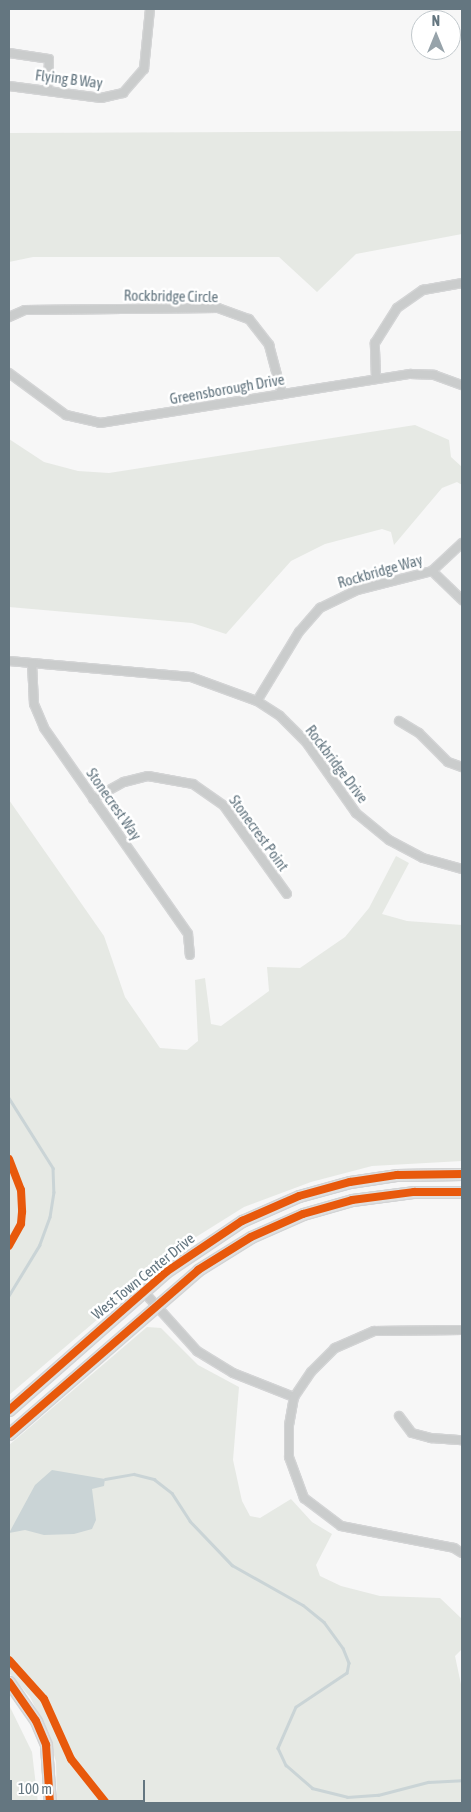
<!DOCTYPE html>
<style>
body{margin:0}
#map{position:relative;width:471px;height:1812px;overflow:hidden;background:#f7f7f7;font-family:"Asap Condensed",sans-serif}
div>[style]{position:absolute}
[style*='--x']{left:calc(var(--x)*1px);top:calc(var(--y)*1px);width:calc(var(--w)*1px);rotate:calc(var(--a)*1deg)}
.green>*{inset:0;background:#e6e9e4}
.water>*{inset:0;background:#cad4d6}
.stream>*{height:2.5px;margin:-1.25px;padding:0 1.25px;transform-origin:1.25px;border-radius:1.25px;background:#cad4d6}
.roads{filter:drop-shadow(1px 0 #d3d4d5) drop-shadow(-1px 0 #d3d4d5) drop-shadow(0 1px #d3d4d5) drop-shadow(0 -1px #d3d4d5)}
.street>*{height:8px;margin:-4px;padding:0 4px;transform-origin:4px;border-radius:4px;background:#cacccc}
.secondary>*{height:11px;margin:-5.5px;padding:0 5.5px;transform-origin:5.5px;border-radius:5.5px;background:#dfe0e0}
.cycleway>*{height:8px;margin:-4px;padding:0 4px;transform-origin:4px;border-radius:4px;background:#e8590c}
span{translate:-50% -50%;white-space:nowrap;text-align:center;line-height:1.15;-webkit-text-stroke:5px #fff;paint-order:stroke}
.street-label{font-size:15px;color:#647680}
.frame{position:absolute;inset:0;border:10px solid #647680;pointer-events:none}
.north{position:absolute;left:411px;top:10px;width:50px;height:50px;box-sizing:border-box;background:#fff;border:1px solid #c1c8cc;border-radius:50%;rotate:0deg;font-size:14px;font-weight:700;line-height:20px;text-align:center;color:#647680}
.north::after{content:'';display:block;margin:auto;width:18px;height:22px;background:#97a3aa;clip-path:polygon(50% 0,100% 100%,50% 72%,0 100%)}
.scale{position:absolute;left:10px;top:1780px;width:135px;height:22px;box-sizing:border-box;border:2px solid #647680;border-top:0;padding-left:6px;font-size:15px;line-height:18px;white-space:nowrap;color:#647680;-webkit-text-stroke:4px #fff;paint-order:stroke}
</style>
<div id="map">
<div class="green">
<div style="clip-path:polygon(462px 131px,462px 234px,356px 254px,317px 292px,279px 257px,33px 257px,9px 262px,9px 133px)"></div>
<div style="clip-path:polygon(415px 425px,449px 440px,451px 457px,462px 467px,462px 485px,457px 482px,442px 488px,394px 545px,391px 532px,382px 529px,325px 544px,291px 561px,226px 634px,192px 623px,9px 607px,9px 439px,44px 462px,78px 471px,109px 473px)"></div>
<div style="clip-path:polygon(9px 800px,104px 936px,125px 997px,160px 1048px,187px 1050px,198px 1041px,195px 980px,205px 978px,211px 1024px,221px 1026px,269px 991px,267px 967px,300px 968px,345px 937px,369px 908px,396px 856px,409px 863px,382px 914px,407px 921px,462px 925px,462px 1161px,372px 1166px,311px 1182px,244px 1207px,188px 1242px,9px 1395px)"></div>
<div style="clip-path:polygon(147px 1327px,161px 1328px,198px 1365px,239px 1387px,233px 1460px,242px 1501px,250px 1516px,260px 1518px,291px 1499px,312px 1522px,332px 1534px,316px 1565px,320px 1576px,341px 1586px,380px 1596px,440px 1598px,462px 1619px,462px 1649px,455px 1656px,462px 1689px,462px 1803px,57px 1803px,56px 1762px,47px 1731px,30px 1697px,9px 1673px,9px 1445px)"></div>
<div style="clip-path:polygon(9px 1705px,32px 1752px,38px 1803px,9px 1803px)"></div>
</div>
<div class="water">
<div style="clip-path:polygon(52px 1470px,105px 1479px,104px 1486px,92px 1489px,96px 1520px,92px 1529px,74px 1534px,44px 1535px,25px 1530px,9px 1533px,35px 1485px)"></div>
</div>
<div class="stream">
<div style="--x:9;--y:1098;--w:83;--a:57.8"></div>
<div style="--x:53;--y:1168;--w:24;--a:88"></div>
<div style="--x:54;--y:1192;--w:25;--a:99"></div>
<div style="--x:50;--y:1217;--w:30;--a:110"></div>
<div style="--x:40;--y:1245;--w:60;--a:121.3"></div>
<div style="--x:105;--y:1479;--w:29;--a:-10"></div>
<div style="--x:134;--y:1474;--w:21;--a:14"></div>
<div style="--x:154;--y:1479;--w:23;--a:38"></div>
<div style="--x:172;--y:1493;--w:33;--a:57"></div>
<div style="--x:190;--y:1521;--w:61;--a:46.3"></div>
<div style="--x:232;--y:1565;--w:81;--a:29.4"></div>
<div style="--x:303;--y:1605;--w:27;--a:39"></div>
<div style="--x:324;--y:1622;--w:32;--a:54"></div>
<div style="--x:343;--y:1648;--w:16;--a:68"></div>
<div style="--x:349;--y:1663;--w:10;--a:101"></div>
<div style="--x:347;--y:1673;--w:61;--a:146.3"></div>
<div style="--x:296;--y:1707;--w:45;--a:113.7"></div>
<div style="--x:278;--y:1748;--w:19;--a:65"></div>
<div style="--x:286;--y:1765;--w:35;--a:41"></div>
<div style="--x:312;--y:1788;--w:36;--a:14"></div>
<div style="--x:347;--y:1797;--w:31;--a:-4"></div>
<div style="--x:378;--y:1795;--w:52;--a:-14.6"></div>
<div style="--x:428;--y:1782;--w:34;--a:-3"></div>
</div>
<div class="roads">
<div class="street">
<div style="--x:9;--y:53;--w:40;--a:8.5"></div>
<div style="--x:49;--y:59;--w:30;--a:92"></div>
<div style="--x:9;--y:86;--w:93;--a:7.4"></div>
<div style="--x:101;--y:98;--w:23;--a:-13"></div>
<div style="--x:123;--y:93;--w:32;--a:-49"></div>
<div style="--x:144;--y:69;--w:60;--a:-84.3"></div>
<div style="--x:9;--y:317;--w:17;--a:-24"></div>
<div style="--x:25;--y:310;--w:193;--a:-0.6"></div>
<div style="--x:218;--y:308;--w:33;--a:20"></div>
<div style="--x:249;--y:319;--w:33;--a:52"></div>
<div style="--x:269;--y:345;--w:51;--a:75.1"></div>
<div style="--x:9;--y:373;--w:71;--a:36.4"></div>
<div style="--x:66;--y:415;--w:35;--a:13"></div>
<div style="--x:100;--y:423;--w:314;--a:-9"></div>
<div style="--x:410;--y:374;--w:24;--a:2"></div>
<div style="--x:434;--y:375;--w:30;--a:20"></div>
<div style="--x:376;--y:378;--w:35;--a:-92"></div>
<div style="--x:375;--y:343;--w:41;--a:-57.8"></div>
<div style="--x:397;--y:308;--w:32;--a:-35"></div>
<div style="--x:423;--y:290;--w:40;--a:-10"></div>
<div style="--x:432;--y:571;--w:42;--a:44"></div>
<div style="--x:9;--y:661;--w:183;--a:5"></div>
<div style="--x:191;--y:677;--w:70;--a:20"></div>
<div style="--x:257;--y:701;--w:27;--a:33"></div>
<div style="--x:280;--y:716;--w:37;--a:45"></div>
<div style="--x:306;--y:742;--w:87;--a:54.8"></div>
<div style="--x:356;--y:813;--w:43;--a:39.3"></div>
<div style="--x:389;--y:840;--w:38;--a:28"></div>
<div style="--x:423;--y:858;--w:41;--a:15.8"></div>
<div style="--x:32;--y:663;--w:41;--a:87.2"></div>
<div style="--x:34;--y:704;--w:26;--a:67"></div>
<div style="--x:44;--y:728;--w:251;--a:55"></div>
<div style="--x:188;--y:934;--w:21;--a:85"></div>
<div style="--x:257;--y:701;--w:81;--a:-58.7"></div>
<div style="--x:299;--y:632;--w:32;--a:-49"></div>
<div style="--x:320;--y:608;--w:41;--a:-25.9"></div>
<div style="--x:357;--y:590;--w:77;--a:-14.2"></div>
<div style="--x:432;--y:571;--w:41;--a:-43"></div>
<div style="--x:399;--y:721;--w:23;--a:31"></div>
<div style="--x:419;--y:733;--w:41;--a:45"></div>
<div style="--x:448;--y:762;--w:15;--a:20"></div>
<div style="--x:93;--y:799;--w:35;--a:-29"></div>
<div style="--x:124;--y:782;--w:25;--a:-14"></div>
<div style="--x:148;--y:776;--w:46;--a:10.1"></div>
<div style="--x:193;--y:784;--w:38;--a:35"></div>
<div style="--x:224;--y:806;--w:108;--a:54.4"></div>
<div style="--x:143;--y:1291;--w:81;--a:48"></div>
<div style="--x:197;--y:1351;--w:42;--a:31.4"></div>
<div style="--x:233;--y:1373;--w:66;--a:21.5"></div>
<div style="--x:462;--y:1330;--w:88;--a:179.3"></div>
<div style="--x:374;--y:1331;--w:43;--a:156.4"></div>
<div style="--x:335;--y:1348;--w:34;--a:135"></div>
<div style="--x:311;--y:1372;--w:30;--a:124"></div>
<div style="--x:294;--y:1397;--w:29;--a:100"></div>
<div style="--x:289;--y:1426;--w:31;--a:90"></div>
<div style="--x:289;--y:1457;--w:44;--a:69.9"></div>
<div style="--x:304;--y:1498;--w:46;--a:37.1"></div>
<div style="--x:341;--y:1526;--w:115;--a:11"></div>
<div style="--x:454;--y:1548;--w:9;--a:32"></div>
<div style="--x:399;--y:1416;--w:21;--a:53"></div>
<div style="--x:412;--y:1433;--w:20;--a:15"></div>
<div style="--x:431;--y:1438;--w:31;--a:4"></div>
</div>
<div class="secondary">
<div style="--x:9;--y:1410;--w:209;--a:-41.3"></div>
<div style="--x:166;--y:1272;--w:92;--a:-33.9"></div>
<div style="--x:242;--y:1221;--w:62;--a:-23.7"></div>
<div style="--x:299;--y:1196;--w:53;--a:-15.4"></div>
<div style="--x:350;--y:1182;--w:48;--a:-8.5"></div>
<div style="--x:397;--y:1175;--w:65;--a:-0.9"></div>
<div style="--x:9;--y:1434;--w:250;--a:-40.9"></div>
<div style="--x:198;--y:1270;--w:62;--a:-31.9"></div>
<div style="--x:251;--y:1237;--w:57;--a:-23.9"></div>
<div style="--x:303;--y:1214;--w:51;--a:-15.9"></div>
<div style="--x:352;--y:1200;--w:63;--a:-7.4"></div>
<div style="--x:414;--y:1192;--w:48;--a:0"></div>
<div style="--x:9;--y:1682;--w:47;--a:55.3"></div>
<div style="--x:36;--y:1721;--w:26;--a:67"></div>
<div style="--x:46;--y:1745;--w:58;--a:86.1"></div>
</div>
</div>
<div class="cycleway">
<div style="--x:9;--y:1159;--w:33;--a:69"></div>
<div style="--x:21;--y:1190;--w:22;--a:87"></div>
<div style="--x:22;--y:1212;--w:12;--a:95"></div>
<div style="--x:21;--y:1224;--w:25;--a:119"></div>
<div style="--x:9;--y:1410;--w:209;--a:-41.3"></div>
<div style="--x:166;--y:1272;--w:92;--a:-33.9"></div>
<div style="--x:242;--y:1221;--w:62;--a:-23.7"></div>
<div style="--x:299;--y:1196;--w:53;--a:-15.4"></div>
<div style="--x:350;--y:1182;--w:48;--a:-8.5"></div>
<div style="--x:397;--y:1175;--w:65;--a:-0.9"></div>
<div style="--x:9;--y:1434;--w:250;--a:-40.9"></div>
<div style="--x:198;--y:1270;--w:62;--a:-31.9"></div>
<div style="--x:251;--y:1237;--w:57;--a:-23.9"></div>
<div style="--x:303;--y:1214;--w:51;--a:-15.9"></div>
<div style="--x:352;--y:1200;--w:63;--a:-7.4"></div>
<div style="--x:414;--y:1192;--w:48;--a:0"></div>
<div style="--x:9;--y:1660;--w:52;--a:48.1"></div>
<div style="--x:44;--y:1699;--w:66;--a:65.8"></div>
<div style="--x:71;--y:1759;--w:56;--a:51.5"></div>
<div style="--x:9;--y:1682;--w:47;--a:55.3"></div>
<div style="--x:36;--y:1721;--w:26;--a:67"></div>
<div style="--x:46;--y:1745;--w:58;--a:86.1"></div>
</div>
<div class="street-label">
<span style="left:69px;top:79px;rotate:7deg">Flying B Way</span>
<span style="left:171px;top:296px;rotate:1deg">Rockbridge Circle</span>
<span style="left:227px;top:389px;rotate:-10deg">Greensborough Drive</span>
<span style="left:380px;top:571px;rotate:-16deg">Rockbridge Way</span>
<span style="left:337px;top:764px;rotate:53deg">Rockbridge Drive</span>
<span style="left:114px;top:804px;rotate:55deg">Stonecrest Way</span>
<span style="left:259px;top:833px;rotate:54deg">Stonecrest Point</span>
<span style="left:143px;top:1276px;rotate:-39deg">West Town Center Drive</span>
</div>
<div class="frame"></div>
<div class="north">N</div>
<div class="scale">100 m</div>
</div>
